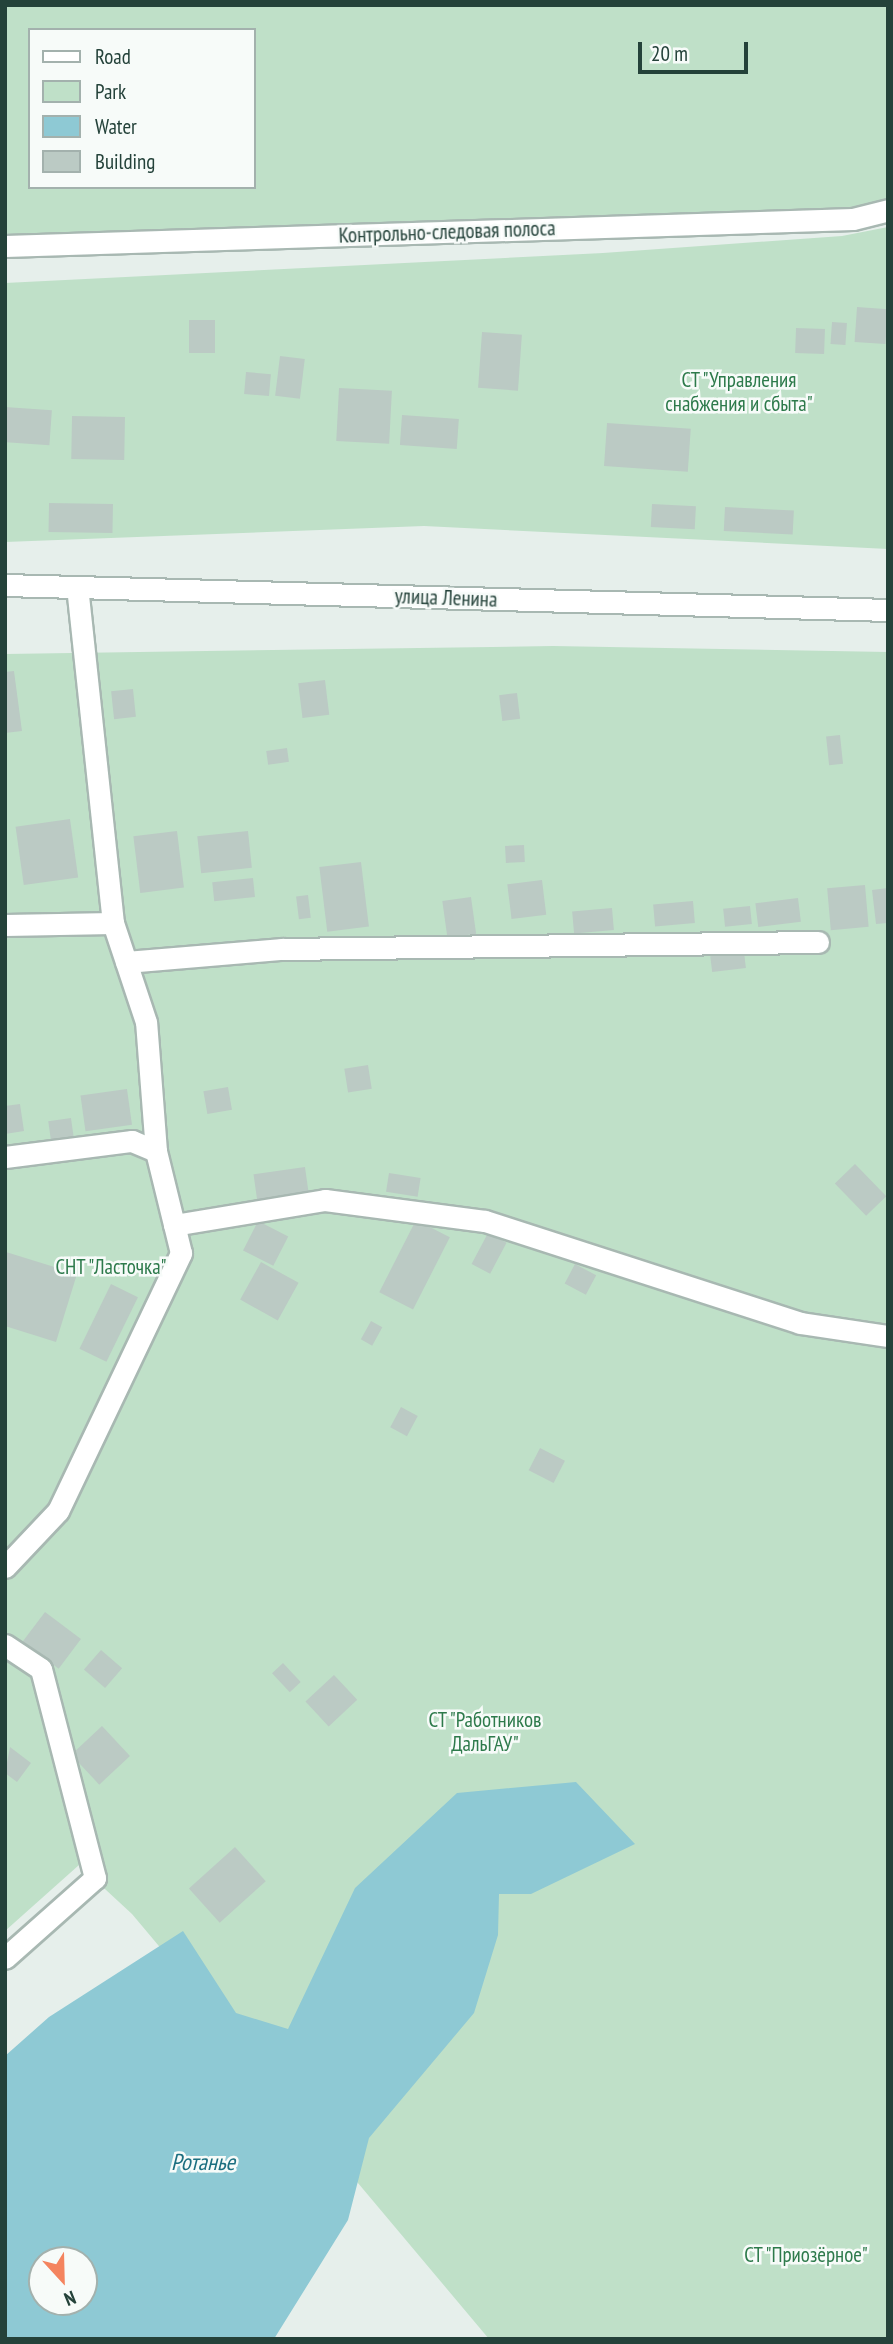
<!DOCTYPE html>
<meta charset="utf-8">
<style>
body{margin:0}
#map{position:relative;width:893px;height:2344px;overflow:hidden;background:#e6efeb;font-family:"PT Sans Narrow",sans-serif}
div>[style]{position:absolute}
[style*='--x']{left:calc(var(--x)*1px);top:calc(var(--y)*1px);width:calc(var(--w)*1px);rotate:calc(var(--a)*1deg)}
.green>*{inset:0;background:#bfe0c8}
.water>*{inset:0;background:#8ec9d4}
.building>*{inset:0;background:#bbcac4;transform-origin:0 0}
.roads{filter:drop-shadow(2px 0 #a8b8b2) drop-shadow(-2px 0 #a8b8b2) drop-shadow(0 2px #a8b8b2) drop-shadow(0 -2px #a8b8b2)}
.minor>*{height:21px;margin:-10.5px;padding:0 10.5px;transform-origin:10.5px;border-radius:10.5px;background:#fff}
span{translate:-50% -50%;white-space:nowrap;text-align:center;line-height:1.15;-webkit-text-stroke:5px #f7fbf9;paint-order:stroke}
.street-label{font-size:21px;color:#24423a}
.park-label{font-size:21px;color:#2d7a4b}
.water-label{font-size:23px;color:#1c6f80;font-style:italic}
.frame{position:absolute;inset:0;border:7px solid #24423a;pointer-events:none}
.legend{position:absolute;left:28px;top:28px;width:228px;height:161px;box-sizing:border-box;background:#f7fbf9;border:2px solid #a3b1ad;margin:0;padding:9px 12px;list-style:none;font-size:21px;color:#24423a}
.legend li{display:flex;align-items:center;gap:14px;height:35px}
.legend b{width:35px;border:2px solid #a3b1ad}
.north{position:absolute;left:28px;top:2246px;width:70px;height:70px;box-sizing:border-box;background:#f7fbf9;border:2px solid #a3b1ad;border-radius:50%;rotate:158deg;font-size:19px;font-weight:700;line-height:28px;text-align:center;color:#24423a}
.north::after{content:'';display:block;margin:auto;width:24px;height:32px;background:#f4845f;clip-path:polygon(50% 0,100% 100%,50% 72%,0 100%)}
.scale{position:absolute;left:638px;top:42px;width:110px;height:32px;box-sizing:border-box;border:4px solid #24423a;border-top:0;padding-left:9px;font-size:21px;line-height:24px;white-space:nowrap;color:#24423a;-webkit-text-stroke:5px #f7fbf9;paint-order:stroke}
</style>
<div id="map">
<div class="green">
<div style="clip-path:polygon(evenodd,5px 5px,888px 5px,888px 206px,281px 234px,5px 234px,5px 5px,30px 30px,254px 30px,254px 187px,30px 187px,30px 30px)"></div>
<div style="clip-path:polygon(888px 227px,888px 549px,424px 526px,5px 542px,5px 283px,603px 253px,842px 236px)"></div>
<div style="clip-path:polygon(553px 646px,888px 652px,888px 2339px,489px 2339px,132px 1914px,79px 1865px,5px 1931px,5px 654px)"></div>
</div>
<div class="water">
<div style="clip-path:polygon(evenodd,576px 1782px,635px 1844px,531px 1894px,499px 1894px,498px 1935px,474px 2013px,369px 2138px,348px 2220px,274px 2339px,5px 2339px,5px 2056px,49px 2017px,183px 1931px,236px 2013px,288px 2029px,355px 1888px,457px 1793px,576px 1782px,42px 2260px,84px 2260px,84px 2302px,42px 2302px,42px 2260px)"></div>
</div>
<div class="building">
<div style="left:857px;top:307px;width:31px;height:35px;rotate:4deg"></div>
<div style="left:189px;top:320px;width:26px;height:33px"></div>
<div style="left:832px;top:322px;width:15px;height:22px;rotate:4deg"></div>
<div style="left:796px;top:328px;width:29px;height:25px;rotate:2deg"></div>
<div style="left:482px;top:332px;width:40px;height:56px;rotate:4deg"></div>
<div style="left:280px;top:356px;width:25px;height:40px;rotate:7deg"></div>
<div style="left:246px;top:372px;width:25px;height:22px;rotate:5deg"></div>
<div style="left:339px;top:388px;width:53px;height:53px;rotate:3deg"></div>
<div style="left:5px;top:407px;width:47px;height:35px;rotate:4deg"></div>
<div style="left:402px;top:415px;width:57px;height:30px;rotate:4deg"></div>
<div style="left:72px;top:416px;width:53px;height:43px;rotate:1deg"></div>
<div style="left:607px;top:423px;width:84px;height:43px;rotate:4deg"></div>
<div style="left:49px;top:503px;width:64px;height:29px;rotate:1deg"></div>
<div style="left:652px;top:504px;width:44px;height:23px;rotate:3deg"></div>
<div style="left:725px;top:507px;width:69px;height:24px;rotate:3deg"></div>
<div style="clip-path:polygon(14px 671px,22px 731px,5px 733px,5px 672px)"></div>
<div style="left:325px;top:680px;width:35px;height:27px;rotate:83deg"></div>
<div style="left:133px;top:689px;width:28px;height:22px;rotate:84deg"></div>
<div style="left:517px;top:693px;width:26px;height:18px;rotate:83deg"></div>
<div style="left:840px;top:735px;width:29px;height:14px;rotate:84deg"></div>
<div style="left:287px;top:748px;width:14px;height:21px;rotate:82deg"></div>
<div style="left:70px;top:819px;width:59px;height:55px;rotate:82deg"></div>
<div style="left:177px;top:831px;width:57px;height:44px;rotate:83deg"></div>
<div style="left:248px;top:831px;width:37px;height:51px;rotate:84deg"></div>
<div style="left:524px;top:845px;width:17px;height:19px;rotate:87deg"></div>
<div style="left:361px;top:862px;width:65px;height:42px;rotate:83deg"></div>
<div style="left:253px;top:878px;width:19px;height:41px;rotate:84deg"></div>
<div style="left:542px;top:880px;width:35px;height:35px;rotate:83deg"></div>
<div style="left:865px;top:885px;width:42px;height:38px;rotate:85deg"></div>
<div style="clip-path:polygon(888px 888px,888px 923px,876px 924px,872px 890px)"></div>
<div style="left:308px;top:895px;width:23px;height:12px;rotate:83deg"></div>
<div style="left:471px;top:897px;width:37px;height:29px;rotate:82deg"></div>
<div style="left:798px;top:898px;width:24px;height:43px;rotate:83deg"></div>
<div style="left:693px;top:901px;width:22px;height:40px;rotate:85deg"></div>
<div style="left:750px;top:906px;width:18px;height:27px;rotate:84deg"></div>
<div style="left:612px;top:908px;width:22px;height:40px;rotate:85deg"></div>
<div style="left:744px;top:952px;width:16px;height:34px;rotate:83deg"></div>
<div style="left:368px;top:1065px;width:24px;height:24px;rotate:81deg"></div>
<div style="left:228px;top:1087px;width:23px;height:25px;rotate:80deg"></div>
<div style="left:127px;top:1089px;width:36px;height:47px;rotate:82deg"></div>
<div style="clip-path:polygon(20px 1104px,24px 1131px,5px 1134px,5px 1106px)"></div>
<div style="left:71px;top:1118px;width:22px;height:23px;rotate:82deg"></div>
<div style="left:855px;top:1164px;width:45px;height:28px;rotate:46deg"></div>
<div style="left:305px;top:1167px;width:27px;height:52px;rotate:82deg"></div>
<div style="left:389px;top:1173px;width:32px;height:19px;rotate:9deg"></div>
<div style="left:416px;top:1220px;width:38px;height:81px;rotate:27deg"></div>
<div style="left:258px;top:1221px;width:34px;height:33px;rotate:27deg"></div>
<div style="left:488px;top:1233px;width:21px;height:35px;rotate:28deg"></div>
<div style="clip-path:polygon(6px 1252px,77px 1274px,56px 1342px,5px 1326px)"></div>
<div style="left:261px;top:1262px;width:43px;height:43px;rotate:29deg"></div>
<div style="left:575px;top:1264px;width:24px;height:22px;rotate:28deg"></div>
<div style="left:111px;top:1284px;width:30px;height:72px;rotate:26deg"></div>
<div style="left:371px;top:1321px;width:13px;height:21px;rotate:29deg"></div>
<div style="left:401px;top:1407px;width:19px;height:23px;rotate:28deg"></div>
<div style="left:540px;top:1448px;width:28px;height:25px;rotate:27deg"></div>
<div style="left:45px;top:1612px;width:45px;height:37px;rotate:37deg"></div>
<div style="left:101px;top:1650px;width:28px;height:26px;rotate:41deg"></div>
<div style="left:283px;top:1663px;width:26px;height:15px;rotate:47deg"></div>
<div style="left:334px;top:1675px;width:34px;height:39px;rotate:47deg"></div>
<div style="left:102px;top:1726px;width:41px;height:42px;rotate:47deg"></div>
<div style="clip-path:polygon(10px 1747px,31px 1763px,17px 1782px,5px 1773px)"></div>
<div style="left:235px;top:1847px;width:46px;height:62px;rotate:48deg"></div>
</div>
<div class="roads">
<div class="minor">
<div style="--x:5;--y:246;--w:848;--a:-1.82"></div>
<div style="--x:853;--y:219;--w:36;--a:-14"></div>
<div style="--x:5;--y:585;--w:883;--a:1.62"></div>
<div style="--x:5;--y:925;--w:108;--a:-1.1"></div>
<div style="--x:126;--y:962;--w:157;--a:-4.8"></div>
<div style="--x:282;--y:949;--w:536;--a:-0.75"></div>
<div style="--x:5;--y:1157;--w:128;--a:-7.2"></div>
<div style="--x:132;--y:1141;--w:26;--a:23"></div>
<div style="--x:174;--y:1225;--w:153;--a:-9.4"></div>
<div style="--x:325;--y:1200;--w:161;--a:7.5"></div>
<div style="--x:485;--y:1221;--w:331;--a:17.9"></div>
<div style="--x:800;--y:1323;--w:89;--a:8.4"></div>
<div style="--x:5;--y:1567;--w:77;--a:-46.6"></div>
<div style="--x:58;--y:1511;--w:286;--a:-64.5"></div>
<div style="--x:181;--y:1253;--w:105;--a:-103.8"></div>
<div style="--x:156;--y:1151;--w:129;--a:-94.4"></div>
<div style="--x:146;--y:1022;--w:104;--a:-108.4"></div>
<div style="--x:113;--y:923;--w:337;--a:-96.1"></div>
<div style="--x:5;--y:1645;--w:43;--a:33.7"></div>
<div style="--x:41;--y:1669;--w:216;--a:75.5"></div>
<div style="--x:95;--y:1878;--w:120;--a:138.4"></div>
</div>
</div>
<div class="street-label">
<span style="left:447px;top:232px;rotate:-2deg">Контрольно-следовая полоса</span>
<span style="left:446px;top:598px;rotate:2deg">улица Ленина</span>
</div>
<div class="park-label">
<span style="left:739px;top:392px">СТ "Управления<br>снабжения и сбыта"</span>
<span style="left:111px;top:1267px">СНТ "Ласточка"</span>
<span style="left:485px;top:1732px">СТ "Работников<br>ДальГАУ"</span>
<span style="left:806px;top:2255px">СТ "Приозёрное"</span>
</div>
<div class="water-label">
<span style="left:203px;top:2162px">Ротанье</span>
</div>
<div class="frame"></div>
<ul class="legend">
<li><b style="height:9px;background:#fff"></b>Road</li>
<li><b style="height:19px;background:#bfe0c8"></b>Park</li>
<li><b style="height:19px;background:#8ec9d4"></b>Water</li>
<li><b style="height:19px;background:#bbcac4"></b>Building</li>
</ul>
<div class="north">N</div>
<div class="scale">20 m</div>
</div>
